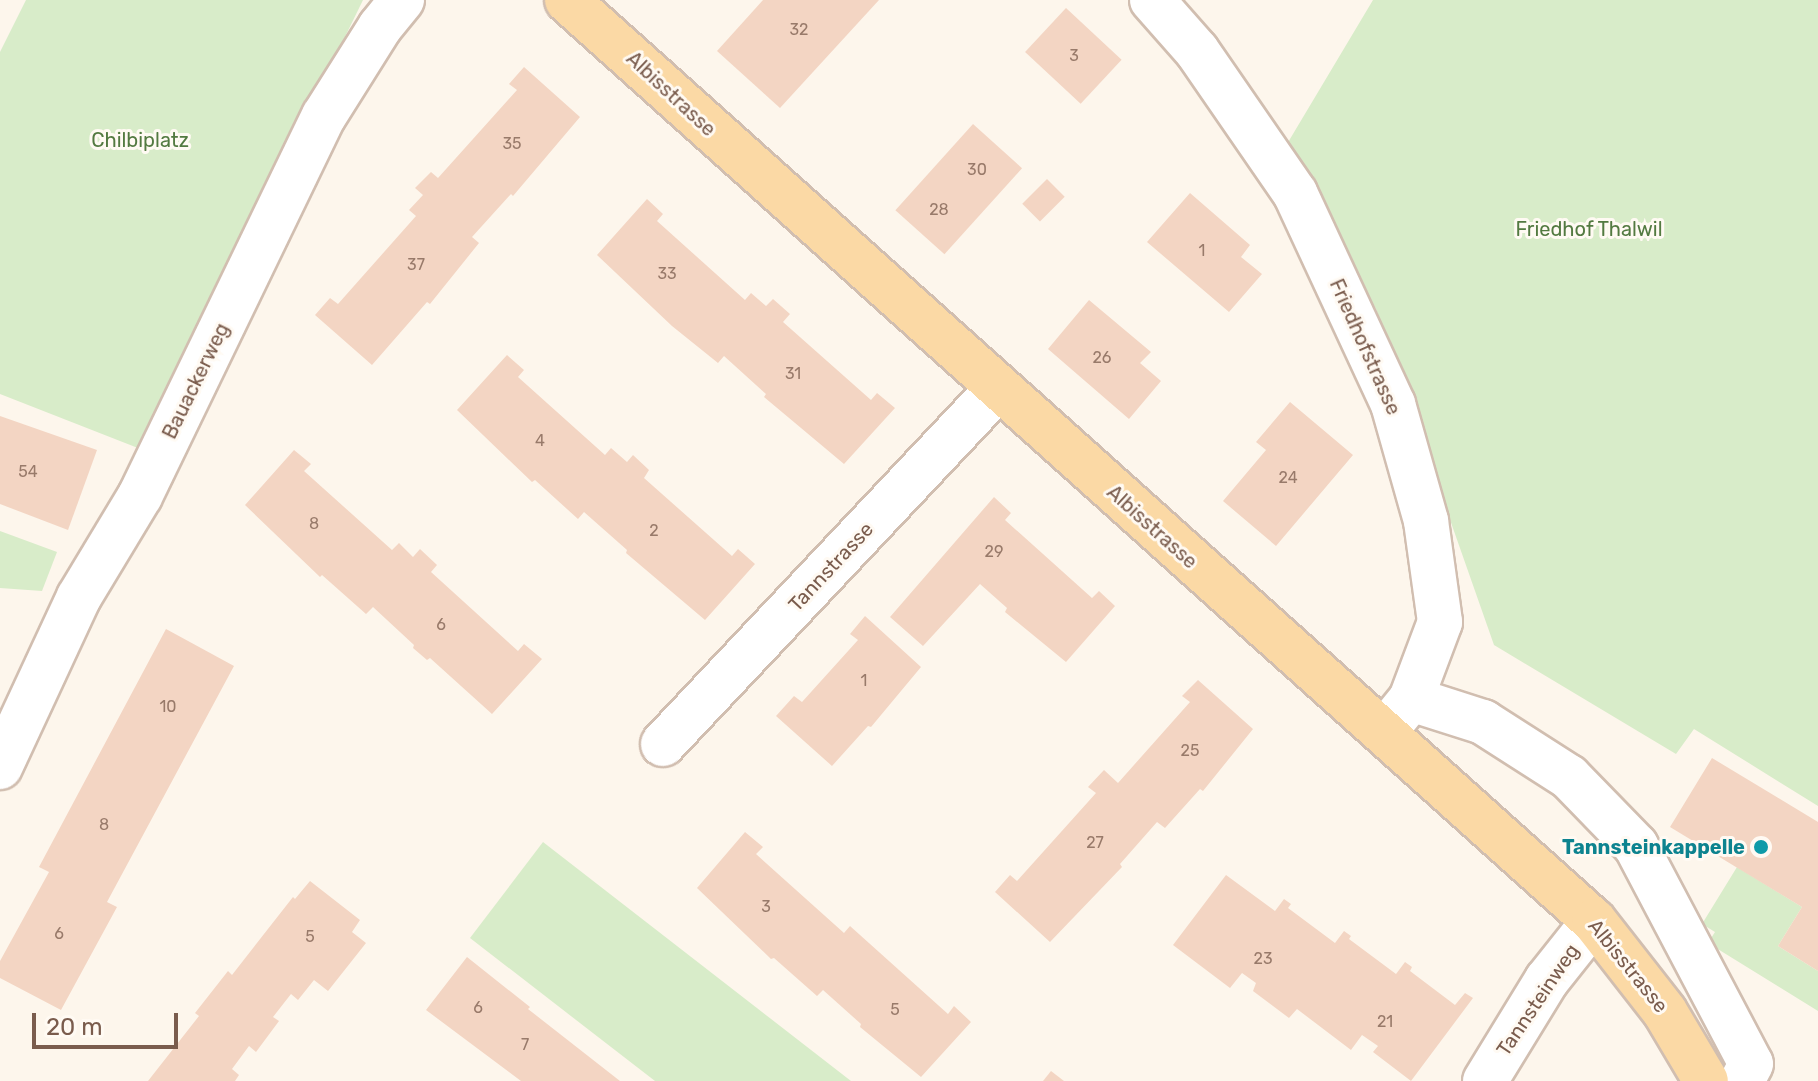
<!DOCTYPE html>
<style>
body{margin:0}
#map{position:relative;width:1818px;height:1081px;overflow:hidden;background:#fdf6ec;font-family:Rubik,sans-serif}
div>[style]{position:absolute}
[style*='--x']{left:calc(var(--x)*1px);top:calc(var(--y)*1px);width:calc(var(--w)*1px);rotate:calc(var(--a)*1deg)}
.green>*{inset:0;background:#d8ecc9}
.building>*{inset:0;background:#f3d5c3;transform-origin:0 0}
.roads{filter:drop-shadow(2px 0 #d1beb0) drop-shadow(-2px 0 #d1beb0) drop-shadow(0 2px #d1beb0) drop-shadow(0 -2px #d1beb0)}
.minor>*{height:44px;margin:-22px;padding:0 22px;transform-origin:22px;border-radius:22px;background:#fff}
.major>*{height:44px;margin:-22px;padding:0 22px;transform-origin:22px;border-radius:22px;background:#fbd9a5}
.dots>*{width:22px;height:22px;translate:-50% -50%;box-sizing:border-box;border:4px solid #fffaf3;border-radius:50%}
span{translate:-50% -50%;white-space:nowrap;text-align:center;line-height:1.15;-webkit-text-stroke:6px #fffaf3;paint-order:stroke}
.number-label{font-size:16px;color:#987a6a}
.number-label span{-webkit-text-stroke-width:0}
.street-label{font-size:20px;color:#7a5c4d}
.park-label{font-size:20px;color:#537a41}
.culture-label{font-size:20px;color:#0d838f;font-weight:700}
.right{translate:-100% -50%;text-align:right}
.scale{position:absolute;left:32px;top:1013px;width:146px;height:36px;box-sizing:border-box;border:4px solid #7a5c4d;border-top:0;padding-left:10px;font-size:24px;line-height:28px;white-space:nowrap;color:#7a5c4d;-webkit-text-stroke:6px #fffaf3;paint-order:stroke}
</style>
<div id="map">
<div class="green">
<div style="clip-path:polygon(26px 0,363px 0,143px 450px,0 394px,0 52px)"></div>
<div style="clip-path:polygon(1373px 0,1818px 0,1818px 806px,1694px 729px,1676px 754px,1494px 645px,1376px 309px,1287px 144px)"></div>
<div style="clip-path:polygon(0 531px,57px 552px,42px 591px,0 588px)"></div>
<div style="clip-path:polygon(543px 842px,851px 1081px,655px 1081px,470px 938px)"></div>
<div style="clip-path:polygon(1737px 867px,1802px 907px,1778px 946px,1818px 971px,1818px 1011px,1708px 943px,1715px 932px,1702px 924px)"></div>
</div>
<div class="building">
<div style="clip-path:polygon(763px 0,879px 0,780px 108px,717px 51px)"></div>
<div style="left:1066px;top:8px;width:76px;height:60px;rotate:43deg"></div>
<div style="clip-path:polygon(524px 67px,580px 117px,513px 196px,511px 194px,472px 237px,479px 243px,430px 304px,427px 302px,372px 365px,315px 315px,330px 298px,338px 304px,416px 216px,409px 210px,423px 195px,415px 188px,431px 172px,438px 178px,517px 90px,509px 84px)"></div>
<div style="left:973px;top:124px;width:66px;height:116px;rotate:42deg"></div>
<div style="left:1047px;top:179px;width:25px;height:35px;rotate:45deg"></div>
<div style="clip-path:polygon(1190px 193px,1250px 245px,1241px 257px,1262px 274px,1229px 312px,1147px 242px)"></div>
<div style="clip-path:polygon(647px 199px,663px 214px,657px 221px,745px 300px,751px 293px,766px 306px,773px 299px,790px 314px,783px 322px,871px 400px,877px 393px,895px 408px,844px 464px,764px 397px,766px 394px,724px 356px,718px 363px,672px 326px,597px 255px)"></div>
<div style="clip-path:polygon(1089px 300px,1151px 352px,1140px 363px,1161px 381px,1129px 419px,1048px 349px)"></div>
<div style="clip-path:polygon(507px 355px,524px 370px,518px 377px,605px 455px,611px 448px,627px 462px,633px 455px,649px 470px,644px 478px,732px 556px,738px 549px,755px 564px,705px 620px,626px 553px,627px 550px,584px 512px,578px 519px,535px 480px,532px 482px,457px 410px)"></div>
<div style="clip-path:polygon(1290px 402px,1353px 455px,1276px 546px,1223px 501px,1266px 450px,1256px 442px)"></div>
<div style="clip-path:polygon(0 416px,97px 450px,68px 530px,0 504px)"></div>
<div style="clip-path:polygon(294px 450px,311px 464px,304px 471px,392px 550px,399px 543px,413px 557px,420px 549px,437px 565px,431px 572px,518px 651px,524px 644px,542px 659px,492px 714px,430px 658px,427px 660px,413px 648px,414px 645px,373px 607px,366px 614px,322px 575px,320px 577px,245px 505px)"></div>
<div style="clip-path:polygon(994px 497px,1011px 513px,1005px 520px,1092px 598px,1099px 591px,1115px 606px,1066px 662px,1005px 612px,1007px 608px,980px 584px,923px 646px,890px 617px)"></div>
<div style="clip-path:polygon(865px 616px,921px 667px,871px 727px,868px 726px,832px 766px,776px 716px,794px 696px,802px 702px,858px 640px,850px 634px)"></div>
<div style="clip-path:polygon(166px 629px,234px 666px,107px 902px,117px 907px,61px 1010px,0 978px,0 961px,49px 872px,39px 867px)"></div>
<div style="clip-path:polygon(1198px 680px,1253px 729px,1203px 791px,1200px 789px,1165px 828px,1157px 822px,1120px 864px,1122px 867px,1050px 942px,995px 892px,1010px 875px,1017px 881px,1096px 793px,1088px 787px,1104px 770px,1118px 783px,1190px 702px,1182px 696px)"></div>
<div style="clip-path:polygon(1712px 758px,1818px 822px,1818px 971px,1778px 946px,1802px 907px,1670px 827px)"></div>
<div style="clip-path:polygon(745px 832px,763px 847px,756px 854px,844px 933px,850px 926px,948px 1014px,954px 1006px,971px 1022px,921px 1077px,860px 1027px,861px 1024px,823px 990px,817px 996px,774px 958px,771px 959px,697px 888px)"></div>
<div style="clip-path:polygon(1226px 875px,1275px 911px,1284px 899px,1291px 904px,1288px 908px,1335px 943px,1344px 931px,1351px 936px,1349px 939px,1396px 974px,1405px 962px,1412px 967px,1410px 971px,1455px 1005px,1465px 993px,1473px 998px,1411px 1081px,1373px 1052px,1378px 1046px,1362px 1035px,1351px 1050px,1297px 1009px,1289px 1018px,1253px 991px,1256px 983px,1242px 973px,1230px 988px,1173px 945px)"></div>
<div style="clip-path:polygon(310px 881px,360px 920px,352px 932px,366px 943px,328px 991px,314px 980px,298px 1000px,291px 994px,273px 1017px,279px 1021px,256px 1052px,249px 1046px,232px 1069px,239px 1075px,235px 1081px,148px 1081px,199px 1016px,195px 1013px,228px 971px,232px 975px,293px 897px,295px 899px)"></div>
<div style="clip-path:polygon(467px 957px,530px 1007px,528px 1009px,620px 1081px,521px 1081px,426px 1010px)"></div>
<div style="clip-path:polygon(1051px 1071px,1064px 1081px,1043px 1081px)"></div>
</div>
<div class="roads">
<div class="minor">
<div style="--x:1152;--y:0;--w:68;--a:48.6"></div>
<div style="--x:1197;--y:51;--w:173;--a:55.4"></div>
<div style="--x:1295;--y:193;--w:233;--a:65.1"></div>
<div style="--x:1393;--y:404;--w:122;--a:74.2"></div>
<div style="--x:1426;--y:521;--w:102;--a:82.1"></div>
<div style="--x:1440;--y:622;--w:82;--a:110.6"></div>
<div style="--x:1411;--y:699;--w:41;--a:129.1"></div>
<div style="--x:1411;--y:699;--w:76;--a:17.7"></div>
<div style="--x:1483;--y:722;--w:102;--a:32.6"></div>
<div style="--x:1569;--y:777;--w:96;--a:45.8"></div>
<div style="--x:1636;--y:846;--w:246;--a:62.2"></div>
<div style="--x:1751;--y:1064;--w:19;--a:118"></div>
<div style="--x:663;--y:744;--w:488;--a:-46.7"></div>
<div style="--x:0;--y:767;--w:187;--a:-65.1"></div>
<div style="--x:79;--y:597;--w:118;--a:-58.9"></div>
<div style="--x:140;--y:496;--w:422;--a:-64.2"></div>
<div style="--x:324;--y:116;--w:105;--a:-57.8"></div>
<div style="--x:380;--y:27;--w:35;--a:-51"></div>
<div style="--x:1485;--y:1081;--w:119;--a:-58.5"></div>
<div style="--x:1547;--y:980;--w:75;--a:-51.5"></div>
</div>
<div class="major">
<div style="--x:567;--y:0;--w:1379;--a:41.89"></div>
<div style="--x:1594;--y:921;--w:115;--a:52"></div>
<div style="--x:1665;--y:1012;--w:80;--a:59.3"></div>
</div>
</div>
<div class="dots">
<div style="left:1761px;top:847px;background:#0f9aa8"></div>
</div>
<div class="number-label">
<span style="left:799px;top:30px">32</span>
<span style="left:1074px;top:56px">3</span>
<span style="left:512px;top:144px">35</span>
<span style="left:977px;top:170px">30</span>
<span style="left:939px;top:210px">28</span>
<span style="left:1202px;top:251px">1</span>
<span style="left:416px;top:265px">37</span>
<span style="left:667px;top:274px">33</span>
<span style="left:1102px;top:358px">26</span>
<span style="left:793px;top:374px">31</span>
<span style="left:540px;top:441px">4</span>
<span style="left:28px;top:472px">54</span>
<span style="left:1288px;top:478px">24</span>
<span style="left:314px;top:524px">8</span>
<span style="left:654px;top:531px">2</span>
<span style="left:994px;top:552px">29</span>
<span style="left:441px;top:625px">6</span>
<span style="left:864px;top:681px">1</span>
<span style="left:168px;top:707px">10</span>
<span style="left:1190px;top:751px">25</span>
<span style="left:104px;top:825px">8</span>
<span style="left:1095px;top:843px">27</span>
<span style="left:766px;top:907px">3</span>
<span style="left:59px;top:934px">6</span>
<span style="left:310px;top:937px">5</span>
<span style="left:1263px;top:959px">23</span>
<span style="left:478px;top:1008px">6</span>
<span style="left:895px;top:1010px">5</span>
<span style="left:1385px;top:1022px">21</span>
<span style="left:525px;top:1045px">7</span>
</div>
<div class="street-label">
<span style="left:671px;top:94px;rotate:43deg">Albisstrasse</span>
<span style="left:1365px;top:347px;rotate:66deg">Friedhofstrasse</span>
<span style="left:196px;top:381px;rotate:-64deg">Bauackerweg</span>
<span style="left:1152px;top:527px;rotate:42deg">Albisstrasse</span>
<span style="left:831px;top:567px;rotate:-47deg">Tannstrasse</span>
<span style="left:1628px;top:966px;rotate:51deg">Albisstrasse</span>
<span style="left:1538px;top:1000px;rotate:-56deg">Tannsteinweg</span>
</div>
<div class="park-label">
<span style="left:140px;top:140px">Chilbiplatz</span>
<span style="left:1589px;top:229px">Friedhof Thalwil</span>
</div>
<div class="culture-label">
<span class="right" style="left:1745px;top:847px">Tannsteinkappelle</span>
</div>
<div class="scale">20 m</div>
</div>
